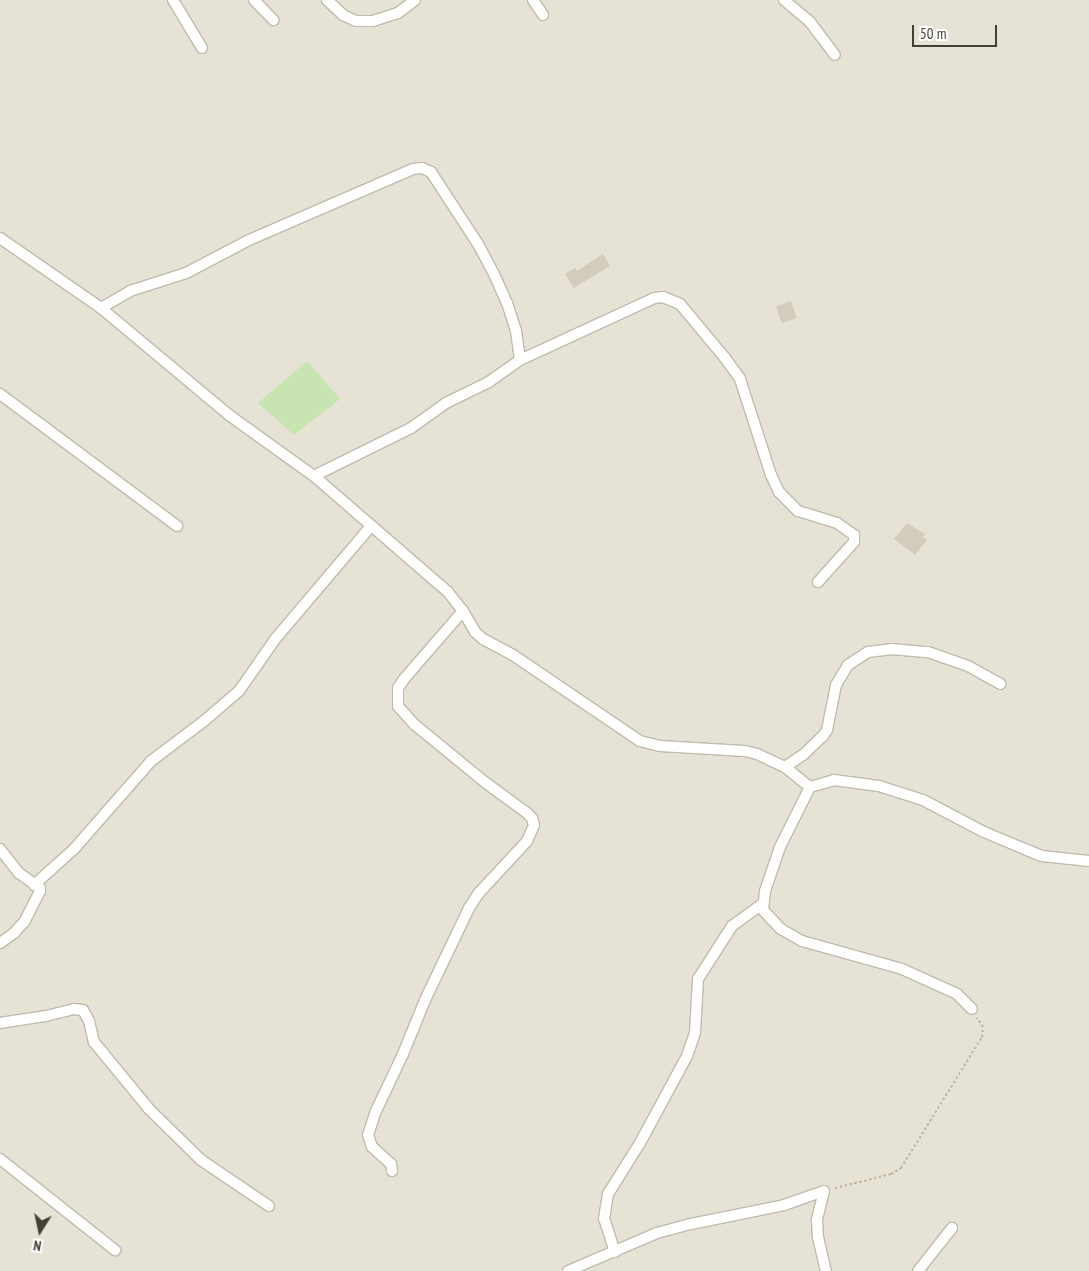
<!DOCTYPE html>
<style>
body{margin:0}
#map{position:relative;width:1089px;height:1271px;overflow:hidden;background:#f2f0e6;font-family:"PT Sans Narrow",sans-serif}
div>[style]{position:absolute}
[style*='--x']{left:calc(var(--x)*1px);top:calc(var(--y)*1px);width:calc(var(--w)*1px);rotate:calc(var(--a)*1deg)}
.residential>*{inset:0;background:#e6e2d5;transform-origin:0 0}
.green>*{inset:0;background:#c7e4b1}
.building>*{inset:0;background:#d3ccbc;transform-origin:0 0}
.path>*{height:2px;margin-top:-1px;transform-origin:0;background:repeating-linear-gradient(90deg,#beb59b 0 2.5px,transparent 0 5px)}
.roads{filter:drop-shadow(1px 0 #c0bbac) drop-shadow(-1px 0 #c0bbac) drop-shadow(0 1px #c0bbac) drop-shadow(0 -1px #c0bbac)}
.street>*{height:10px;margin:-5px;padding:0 5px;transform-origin:5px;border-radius:5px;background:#fff}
span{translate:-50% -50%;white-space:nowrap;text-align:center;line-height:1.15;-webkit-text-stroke:4px #fff;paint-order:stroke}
.north{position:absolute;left:15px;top:1206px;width:50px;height:50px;-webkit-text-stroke:4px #fff;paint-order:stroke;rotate:190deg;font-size:14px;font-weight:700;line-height:20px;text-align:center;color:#444036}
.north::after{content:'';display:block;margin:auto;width:18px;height:22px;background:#444036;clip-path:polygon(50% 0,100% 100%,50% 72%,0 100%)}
.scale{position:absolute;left:912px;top:25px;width:85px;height:22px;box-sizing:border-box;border:2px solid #444036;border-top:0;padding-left:6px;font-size:15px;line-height:18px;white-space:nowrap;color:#444036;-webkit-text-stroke:4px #fff;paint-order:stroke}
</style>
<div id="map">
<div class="residential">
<div style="left:0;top:0;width:1089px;height:1271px"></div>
</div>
<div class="green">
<div style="clip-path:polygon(307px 361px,340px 399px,294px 435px,258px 403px)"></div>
</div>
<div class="building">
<div style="clip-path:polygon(603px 254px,610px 266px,574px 288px,565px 274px,575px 268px,577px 271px)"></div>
<div style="left:791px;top:301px;width:18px;height:16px;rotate:71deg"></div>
<div style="clip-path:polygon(907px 523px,925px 534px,923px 537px,927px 540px,915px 555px,894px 539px)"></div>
</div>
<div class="path">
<div style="--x:835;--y:1188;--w:58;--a:-14"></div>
<div style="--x:891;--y:1174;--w:12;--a:-31"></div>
<div style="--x:901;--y:1168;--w:154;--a:-58.3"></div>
<div style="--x:982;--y:1037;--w:10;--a:-84"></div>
<div style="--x:983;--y:1027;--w:11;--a:-124"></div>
</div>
<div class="roads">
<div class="street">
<div style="--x:173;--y:0;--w:56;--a:58.9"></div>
<div style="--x:254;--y:0;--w:28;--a:46"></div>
<div style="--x:327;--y:0;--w:22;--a:43"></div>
<div style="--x:343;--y:15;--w:14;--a:25"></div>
<div style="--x:356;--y:21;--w:17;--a:0"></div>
<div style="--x:373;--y:21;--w:26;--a:-18"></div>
<div style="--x:398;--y:13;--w:21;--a:-37"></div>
<div style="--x:533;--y:0;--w:18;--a:56"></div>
<div style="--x:784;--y:0;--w:34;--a:40"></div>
<div style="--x:810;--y:22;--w:41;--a:52.9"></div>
<div style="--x:0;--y:238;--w:123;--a:34.7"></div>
<div style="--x:101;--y:308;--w:167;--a:39.9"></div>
<div style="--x:229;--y:415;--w:105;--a:35.7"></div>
<div style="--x:314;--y:476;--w:177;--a:40.9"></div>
<div style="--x:448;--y:592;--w:24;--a:52"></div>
<div style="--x:463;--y:611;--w:24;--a:60"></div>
<div style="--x:475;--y:632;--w:11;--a:41"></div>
<div style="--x:483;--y:639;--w:34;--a:28"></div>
<div style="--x:513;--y:655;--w:153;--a:34.1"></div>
<div style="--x:640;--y:741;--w:21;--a:14"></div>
<div style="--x:660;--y:746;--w:85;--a:3.4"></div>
<div style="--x:745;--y:751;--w:12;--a:14"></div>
<div style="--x:757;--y:754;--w:31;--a:25"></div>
<div style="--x:785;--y:767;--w:32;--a:39"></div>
<div style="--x:101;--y:308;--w:34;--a:-30"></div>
<div style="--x:130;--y:291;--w:59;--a:-17.8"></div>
<div style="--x:186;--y:273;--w:71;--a:-27.6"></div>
<div style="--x:249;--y:240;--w:179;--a:-23.4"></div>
<div style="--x:413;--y:169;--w:9;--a:-6"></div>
<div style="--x:422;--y:168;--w:10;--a:24"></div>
<div style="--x:431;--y:172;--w:86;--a:56.9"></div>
<div style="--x:478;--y:244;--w:34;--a:62"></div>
<div style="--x:494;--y:274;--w:32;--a:66"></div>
<div style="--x:507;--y:303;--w:29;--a:72"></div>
<div style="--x:516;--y:331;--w:29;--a:82"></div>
<div style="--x:520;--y:360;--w:38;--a:145"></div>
<div style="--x:489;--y:382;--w:48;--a:154"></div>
<div style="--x:446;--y:403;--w:43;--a:144.5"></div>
<div style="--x:411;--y:428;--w:108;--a:153.7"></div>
<div style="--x:520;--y:360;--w:148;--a:-24.8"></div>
<div style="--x:654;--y:298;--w:9;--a:-6"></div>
<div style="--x:663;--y:297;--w:18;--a:22"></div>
<div style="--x:680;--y:304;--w:70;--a:50.2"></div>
<div style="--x:725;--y:358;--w:26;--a:54"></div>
<div style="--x:740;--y:379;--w:101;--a:72.1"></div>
<div style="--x:771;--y:475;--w:19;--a:65"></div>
<div style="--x:779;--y:492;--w:27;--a:45"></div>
<div style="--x:798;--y:511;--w:41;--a:17.1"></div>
<div style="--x:837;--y:523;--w:21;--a:35"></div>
<div style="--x:854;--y:535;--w:7;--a:90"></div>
<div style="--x:854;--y:542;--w:54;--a:132"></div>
<div style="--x:0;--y:394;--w:221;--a:36.7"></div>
<div style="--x:785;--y:767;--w:22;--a:-34"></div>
<div style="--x:803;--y:755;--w:28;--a:-44"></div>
<div style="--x:823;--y:736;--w:7;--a:-56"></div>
<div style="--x:827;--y:730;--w:46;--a:-78.7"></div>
<div style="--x:836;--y:685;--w:23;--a:-59"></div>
<div style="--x:848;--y:665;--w:24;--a:-33"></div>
<div style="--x:868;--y:652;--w:23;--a:-7"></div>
<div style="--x:891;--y:649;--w:37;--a:5"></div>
<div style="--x:928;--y:652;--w:42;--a:19.3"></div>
<div style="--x:968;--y:666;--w:37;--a:29"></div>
<div style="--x:810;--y:787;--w:67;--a:116.6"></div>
<div style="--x:780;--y:847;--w:46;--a:108.8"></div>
<div style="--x:765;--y:891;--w:19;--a:96"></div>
<div style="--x:763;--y:910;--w:26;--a:47"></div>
<div style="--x:781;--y:929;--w:24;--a:30"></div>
<div style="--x:802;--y:941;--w:104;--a:15.6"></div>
<div style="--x:902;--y:969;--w:60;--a:24.4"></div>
<div style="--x:957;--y:994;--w:21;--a:45"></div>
<div style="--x:810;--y:787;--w:25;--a:-16"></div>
<div style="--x:834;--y:780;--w:45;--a:7.6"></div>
<div style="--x:879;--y:786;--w:46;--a:17.7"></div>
<div style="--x:923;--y:800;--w:69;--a:27.7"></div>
<div style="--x:984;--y:832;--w:47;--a:22.7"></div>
<div style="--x:1027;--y:850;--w:16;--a:22"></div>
<div style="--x:1042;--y:856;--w:47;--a:6.1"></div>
<div style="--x:0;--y:849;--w:31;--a:52"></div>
<div style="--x:19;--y:873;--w:26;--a:36"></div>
<div style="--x:40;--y:888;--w:3;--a:90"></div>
<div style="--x:40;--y:891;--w:35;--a:117"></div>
<div style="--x:24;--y:922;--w:15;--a:132"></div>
<div style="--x:14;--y:933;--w:17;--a:144"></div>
<div style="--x:34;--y:885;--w:54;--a:-42"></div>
<div style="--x:74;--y:849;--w:117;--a:-48.8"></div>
<div style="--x:151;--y:761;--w:66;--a:-37"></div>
<div style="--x:204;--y:721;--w:46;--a:-40.6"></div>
<div style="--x:239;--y:691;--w:65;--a:-55.1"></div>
<div style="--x:276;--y:638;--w:145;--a:-49.7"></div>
<div style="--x:0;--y:1023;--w:47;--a:-8.7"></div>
<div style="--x:46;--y:1016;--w:29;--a:-14"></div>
<div style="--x:74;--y:1009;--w:9;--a:6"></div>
<div style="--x:83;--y:1010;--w:13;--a:61"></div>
<div style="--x:89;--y:1021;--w:22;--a:77"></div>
<div style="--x:94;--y:1042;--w:87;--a:50.6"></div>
<div style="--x:149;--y:1109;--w:73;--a:44.4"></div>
<div style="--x:201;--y:1160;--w:82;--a:34.1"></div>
<div style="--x:0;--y:1159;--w:147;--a:38.4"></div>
<div style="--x:392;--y:1171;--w:7;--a:-98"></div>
<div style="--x:391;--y:1164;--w:25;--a:-138"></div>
<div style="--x:372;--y:1147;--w:13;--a:-108"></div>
<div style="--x:368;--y:1135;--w:25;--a:-72"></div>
<div style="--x:376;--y:1111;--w:63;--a:-64.7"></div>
<div style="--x:403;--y:1054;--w:58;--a:-67.8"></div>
<div style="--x:425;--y:1000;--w:102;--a:-64.4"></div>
<div style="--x:469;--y:908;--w:17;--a:-57"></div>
<div style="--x:478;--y:894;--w:72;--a:-47.2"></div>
<div style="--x:527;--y:841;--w:17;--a:-66"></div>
<div style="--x:534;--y:825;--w:7;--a:-106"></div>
<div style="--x:532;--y:818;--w:7;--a:-135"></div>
<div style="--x:527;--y:813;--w:51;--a:-143.8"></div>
<div style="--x:486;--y:783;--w:93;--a:-140.7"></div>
<div style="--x:414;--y:724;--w:24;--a:-132"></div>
<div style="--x:398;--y:706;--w:18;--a:-90"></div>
<div style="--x:398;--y:688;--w:11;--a:-56"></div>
<div style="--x:404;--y:679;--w:90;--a:-49.1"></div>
<div style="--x:615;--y:1252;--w:35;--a:-108"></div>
<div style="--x:604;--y:1219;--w:25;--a:-81"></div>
<div style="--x:608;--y:1194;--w:60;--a:-57.9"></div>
<div style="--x:640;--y:1143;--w:99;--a:-61.6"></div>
<div style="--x:687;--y:1056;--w:24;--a:-71"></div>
<div style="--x:695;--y:1033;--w:54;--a:-86.8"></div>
<div style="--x:698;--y:979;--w:63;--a:-57.3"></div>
<div style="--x:732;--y:926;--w:37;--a:-36"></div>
<div style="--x:568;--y:1271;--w:97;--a:-23.1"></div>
<div style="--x:657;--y:1233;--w:35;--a:-15"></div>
<div style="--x:691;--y:1224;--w:95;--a:-11.5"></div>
<div style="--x:784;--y:1205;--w:42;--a:-19.3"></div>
<div style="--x:824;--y:1191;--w:30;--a:104"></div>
<div style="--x:817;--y:1220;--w:17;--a:87"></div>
<div style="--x:818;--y:1237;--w:35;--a:77"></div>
<div style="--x:918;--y:1271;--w:55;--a:-51.7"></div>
</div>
</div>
<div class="north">N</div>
<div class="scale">50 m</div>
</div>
